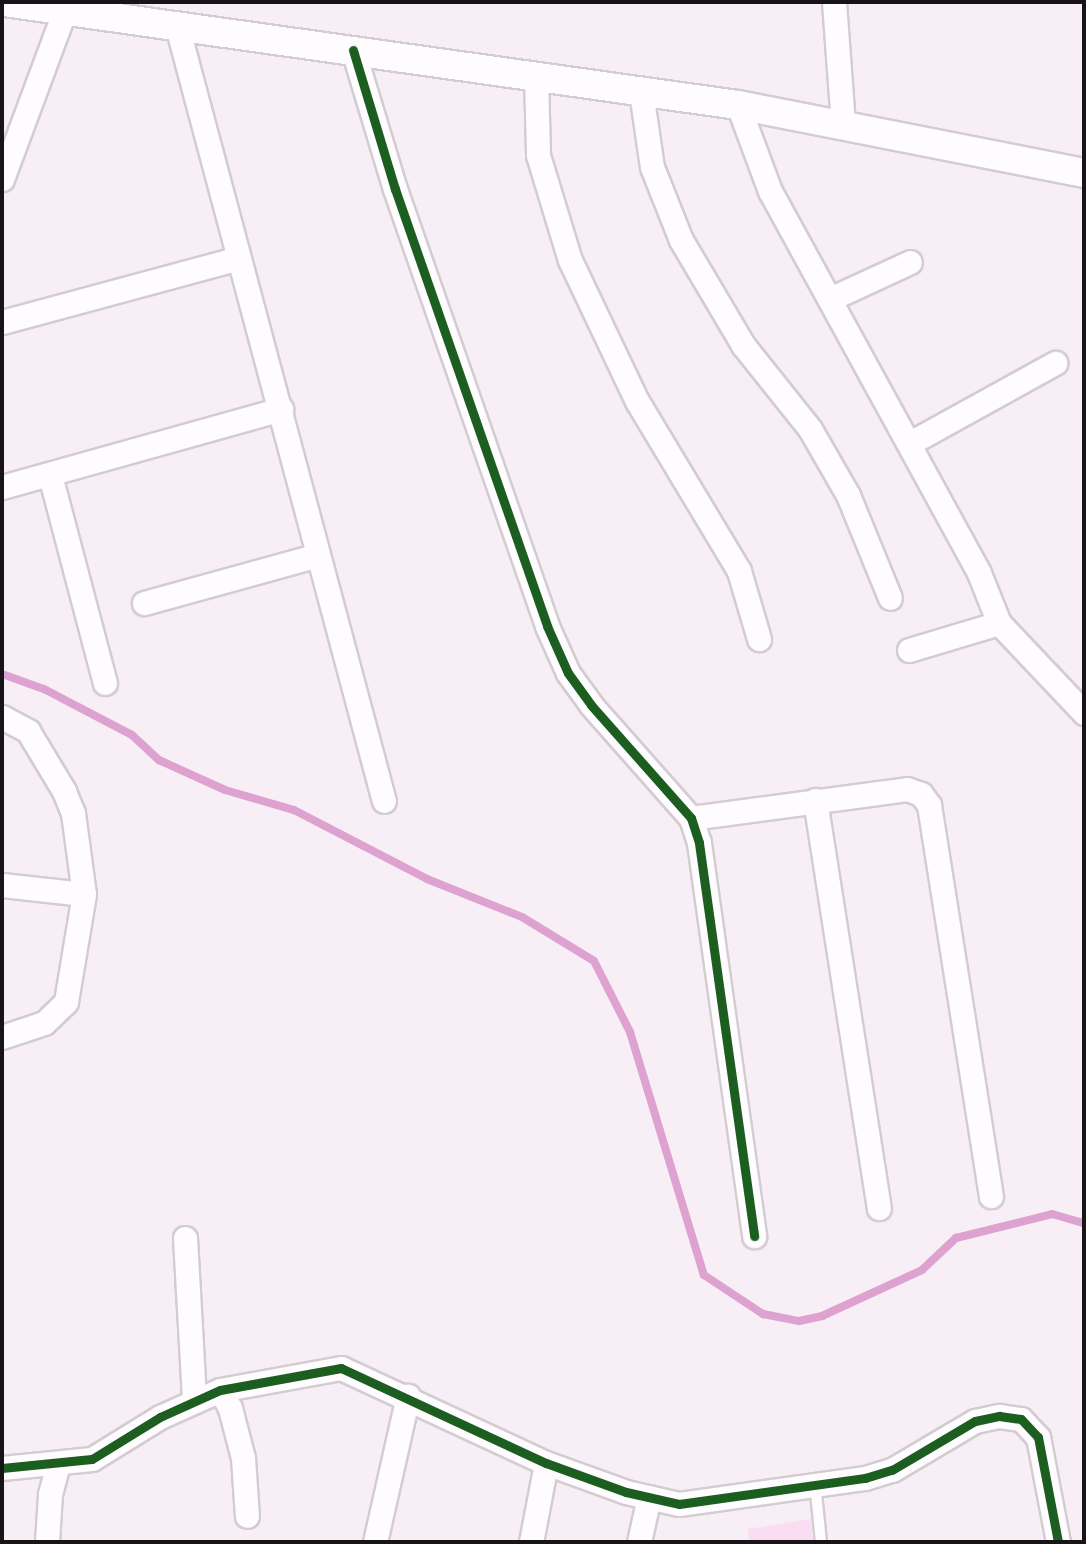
<!DOCTYPE html>
<style>
body{margin:0}
#map{position:relative;width:1086px;height:1544px;overflow:hidden;background:#f8eef5;font-family:"Playfair Display",serif}
div>[style]{position:absolute}
[style*='--x']{left:calc(var(--x)*1px);top:calc(var(--y)*1px);width:calc(var(--w)*1px);rotate:calc(var(--a)*1deg)}
.green>*{inset:0;background:#faddf2}
.stream>*{height:8px;margin:-4px;padding:0 4px;transform-origin:4px;border-radius:4px;background:#dea2d0}
.roads{filter:drop-shadow(2px 0 #d3ccd1) drop-shadow(-2px 0 #d3ccd1) drop-shadow(0 2px #d3ccd1) drop-shadow(0 -2px #d3ccd1)}
.service>*{height:10px;margin:-5px;padding:0 5px;transform-origin:5px;border-radius:5px;background:#fefcfe}
.minor>*{height:23px;margin:-11.5px;padding:0 11.5px;transform-origin:11.5px;border-radius:11.5px;background:#fefcfe}
.tertiary>*{height:28px;margin:-14px;padding:0 14px;transform-origin:14px;border-radius:14px;background:#fefcfe}
.cycleway>*{height:9px;margin:-4.5px;padding:0 4.5px;transform-origin:4.5px;border-radius:4.5px;background:#1b5e20}
span{translate:-50% -50%;white-space:nowrap;text-align:center;line-height:1.15;-webkit-text-stroke:7px #fff;paint-order:stroke}
.frame{position:absolute;inset:0;border:4px solid #181316;pointer-events:none}
</style>
<div id="map">
<div class="green">
<div style="clip-path:polygon(811px 1519px,813px 1542px,749px 1542px,748px 1529px)"></div>
</div>
<div class="stream">
<div style="--x:2;--y:674;--w:45;--a:19.7"></div>
<div style="--x:44;--y:689;--w:99;--a:27.6"></div>
<div style="--x:132;--y:735;--w:37;--a:43"></div>
<div style="--x:159;--y:760;--w:72;--a:24.4"></div>
<div style="--x:225;--y:790;--w:72;--a:16.2"></div>
<div style="--x:294;--y:810;--w:150;--a:27.4"></div>
<div style="--x:427;--y:879;--w:102;--a:21.8"></div>
<div style="--x:522;--y:917;--w:84;--a:31.4"></div>
<div style="--x:594;--y:961;--w:80;--a:63.1"></div>
<div style="--x:630;--y:1032;--w:254;--a:73.1"></div>
<div style="--x:704;--y:1275;--w:71;--a:33.5"></div>
<div style="--x:763;--y:1314;--w:37;--a:11"></div>
<div style="--x:799;--y:1321;--w:24;--a:-12"></div>
<div style="--x:822;--y:1316;--w:110;--a:-24.7"></div>
<div style="--x:922;--y:1270;--w:47;--a:-43.3"></div>
<div style="--x:956;--y:1238;--w:99;--a:-14"></div>
<div style="--x:1052;--y:1214;--w:33;--a:16"></div>
</div>
<div class="roads">
<div class="service">
<div style="--x:815;--y:1483;--w:59;--a:84.2"></div>
</div>
<div class="minor">
<div style="--x:834;--y:2;--w:122;--a:85.8"></div>
<div style="--x:177;--y:26;--w:802;--a:75.05"></div>
<div style="--x:353;--y:50;--w:145;--a:73.2"></div>
<div style="--x:395;--y:189;--w:463;--a:70.8"></div>
<div style="--x:547;--y:626;--w:51;--a:65.9"></div>
<div style="--x:568;--y:673;--w:39;--a:54"></div>
<div style="--x:591;--y:705;--w:151;--a:48.5"></div>
<div style="--x:691;--y:818;--w:26;--a:72"></div>
<div style="--x:699;--y:843;--w:397;--a:82"></div>
<div style="--x:536;--y:76;--w:79;--a:88.5"></div>
<div style="--x:538;--y:155;--w:110;--a:73.1"></div>
<div style="--x:570;--y:260;--w:156;--a:64.6"></div>
<div style="--x:637;--y:401;--w:198;--a:59"></div>
<div style="--x:739;--y:571;--w:71;--a:73.6"></div>
<div style="--x:641;--y:92;--w:76;--a:81.7"></div>
<div style="--x:652;--y:167;--w:79;--a:68.3"></div>
<div style="--x:681;--y:240;--w:122;--a:59.4"></div>
<div style="--x:743;--y:345;--w:107;--a:51.4"></div>
<div style="--x:810;--y:429;--w:76;--a:60.1"></div>
<div style="--x:848;--y:495;--w:111;--a:67.8"></div>
<div style="--x:738;--y:105;--w:92;--a:69.6"></div>
<div style="--x:770;--y:191;--w:435;--a:61.3"></div>
<div style="--x:979;--y:573;--w:54;--a:68.2"></div>
<div style="--x:999;--y:623;--w:124;--a:46.6"></div>
<div style="--x:2;--y:179;--w:180;--a:-69.6"></div>
<div style="--x:830;--y:299;--w:88;--a:-24.8"></div>
<div style="--x:2;--y:322;--w:245;--a:-15.1"></div>
<div style="--x:910;--y:443;--w:166;--a:-28.9"></div>
<div style="--x:50;--y:475;--w:215;--a:75.2"></div>
<div style="--x:2;--y:487;--w:290;--a:-15.6"></div>
<div style="--x:144;--y:603;--w:180;--a:-15.4"></div>
<div style="--x:909;--y:650;--w:94;--a:-16.7"></div>
<div style="--x:2;--y:717;--w:30;--a:28"></div>
<div style="--x:28;--y:731;--w:70;--a:59"></div>
<div style="--x:64;--y:791;--w:24;--a:68"></div>
<div style="--x:73;--y:813;--w:82;--a:82.3"></div>
<div style="--x:84;--y:894;--w:109;--a:99.5"></div>
<div style="--x:66;--y:1002;--w:30;--a:136"></div>
<div style="--x:44;--y:1023;--w:44;--a:161.6"></div>
<div style="--x:815;--y:800;--w:413;--a:81.1"></div>
<div style="--x:691;--y:818;--w:218;--a:-7.6"></div>
<div style="--x:907;--y:789;--w:15;--a:20"></div>
<div style="--x:921;--y:794;--w:14;--a:54"></div>
<div style="--x:929;--y:805;--w:396;--a:81"></div>
<div style="--x:2;--y:885;--w:82;--a:6.3"></div>
<div style="--x:185;--y:1238;--w:163;--a:86.8"></div>
<div style="--x:220;--y:1390;--w:21;--a:61"></div>
<div style="--x:230;--y:1408;--w:52;--a:75.4"></div>
<div style="--x:243;--y:1458;--w:58;--a:86.1"></div>
<div style="--x:2;--y:1468;--w:90;--a:-5.7"></div>
<div style="--x:92;--y:1459;--w:80;--a:-31.7"></div>
<div style="--x:160;--y:1417;--w:66;--a:-24.2"></div>
<div style="--x:220;--y:1390;--w:123;--a:-10.3"></div>
<div style="--x:341;--y:1368;--w:226;--a:24.9"></div>
<div style="--x:546;--y:1463;--w:85;--a:19.9"></div>
<div style="--x:626;--y:1492;--w:54;--a:12.8"></div>
<div style="--x:679;--y:1504;--w:188;--a:-8"></div>
<div style="--x:865;--y:1478;--w:28;--a:-17"></div>
<div style="--x:892;--y:1470;--w:96;--a:-30.6"></div>
<div style="--x:975;--y:1421;--w:25;--a:-12"></div>
<div style="--x:999;--y:1416;--w:22;--a:8"></div>
<div style="--x:1021;--y:1419;--w:25;--a:47"></div>
<div style="--x:1038;--y:1437;--w:107;--a:79.2"></div>
<div style="--x:47;--y:1542;--w:48;--a:-86.4"></div>
<div style="--x:50;--y:1494;--w:31;--a:-75"></div>
<div style="--x:375;--y:1542;--w:150;--a:-77.3"></div>
<div style="--x:531;--y:1542;--w:80;--a:-79.2"></div>
<div style="--x:639;--y:1542;--w:46;--a:-77.5"></div>
</div>
<div class="tertiary">
<div style="--x:4;--y:2;--w:741;--a:7.99"></div>
<div style="--x:738;--y:105;--w:353;--a:11.1"></div>
</div>
</div>
<div class="cycleway">
<div style="--x:353;--y:50;--w:145;--a:73.2"></div>
<div style="--x:395;--y:189;--w:463;--a:70.8"></div>
<div style="--x:547;--y:626;--w:51;--a:65.9"></div>
<div style="--x:568;--y:673;--w:39;--a:54"></div>
<div style="--x:591;--y:705;--w:151;--a:48.5"></div>
<div style="--x:691;--y:818;--w:26;--a:72"></div>
<div style="--x:699;--y:843;--w:397;--a:82"></div>
<div style="--x:2;--y:1468;--w:90;--a:-5.7"></div>
<div style="--x:92;--y:1459;--w:80;--a:-31.7"></div>
<div style="--x:160;--y:1417;--w:66;--a:-24.2"></div>
<div style="--x:220;--y:1390;--w:123;--a:-10.3"></div>
<div style="--x:341;--y:1368;--w:226;--a:24.9"></div>
<div style="--x:546;--y:1463;--w:85;--a:19.9"></div>
<div style="--x:626;--y:1492;--w:54;--a:12.8"></div>
<div style="--x:679;--y:1504;--w:188;--a:-8"></div>
<div style="--x:865;--y:1478;--w:28;--a:-17"></div>
<div style="--x:892;--y:1470;--w:96;--a:-30.6"></div>
<div style="--x:975;--y:1421;--w:25;--a:-12"></div>
<div style="--x:999;--y:1416;--w:22;--a:8"></div>
<div style="--x:1021;--y:1419;--w:25;--a:47"></div>
<div style="--x:1038;--y:1437;--w:107;--a:79.2"></div>
</div>
<div class="frame"></div>
</div>
